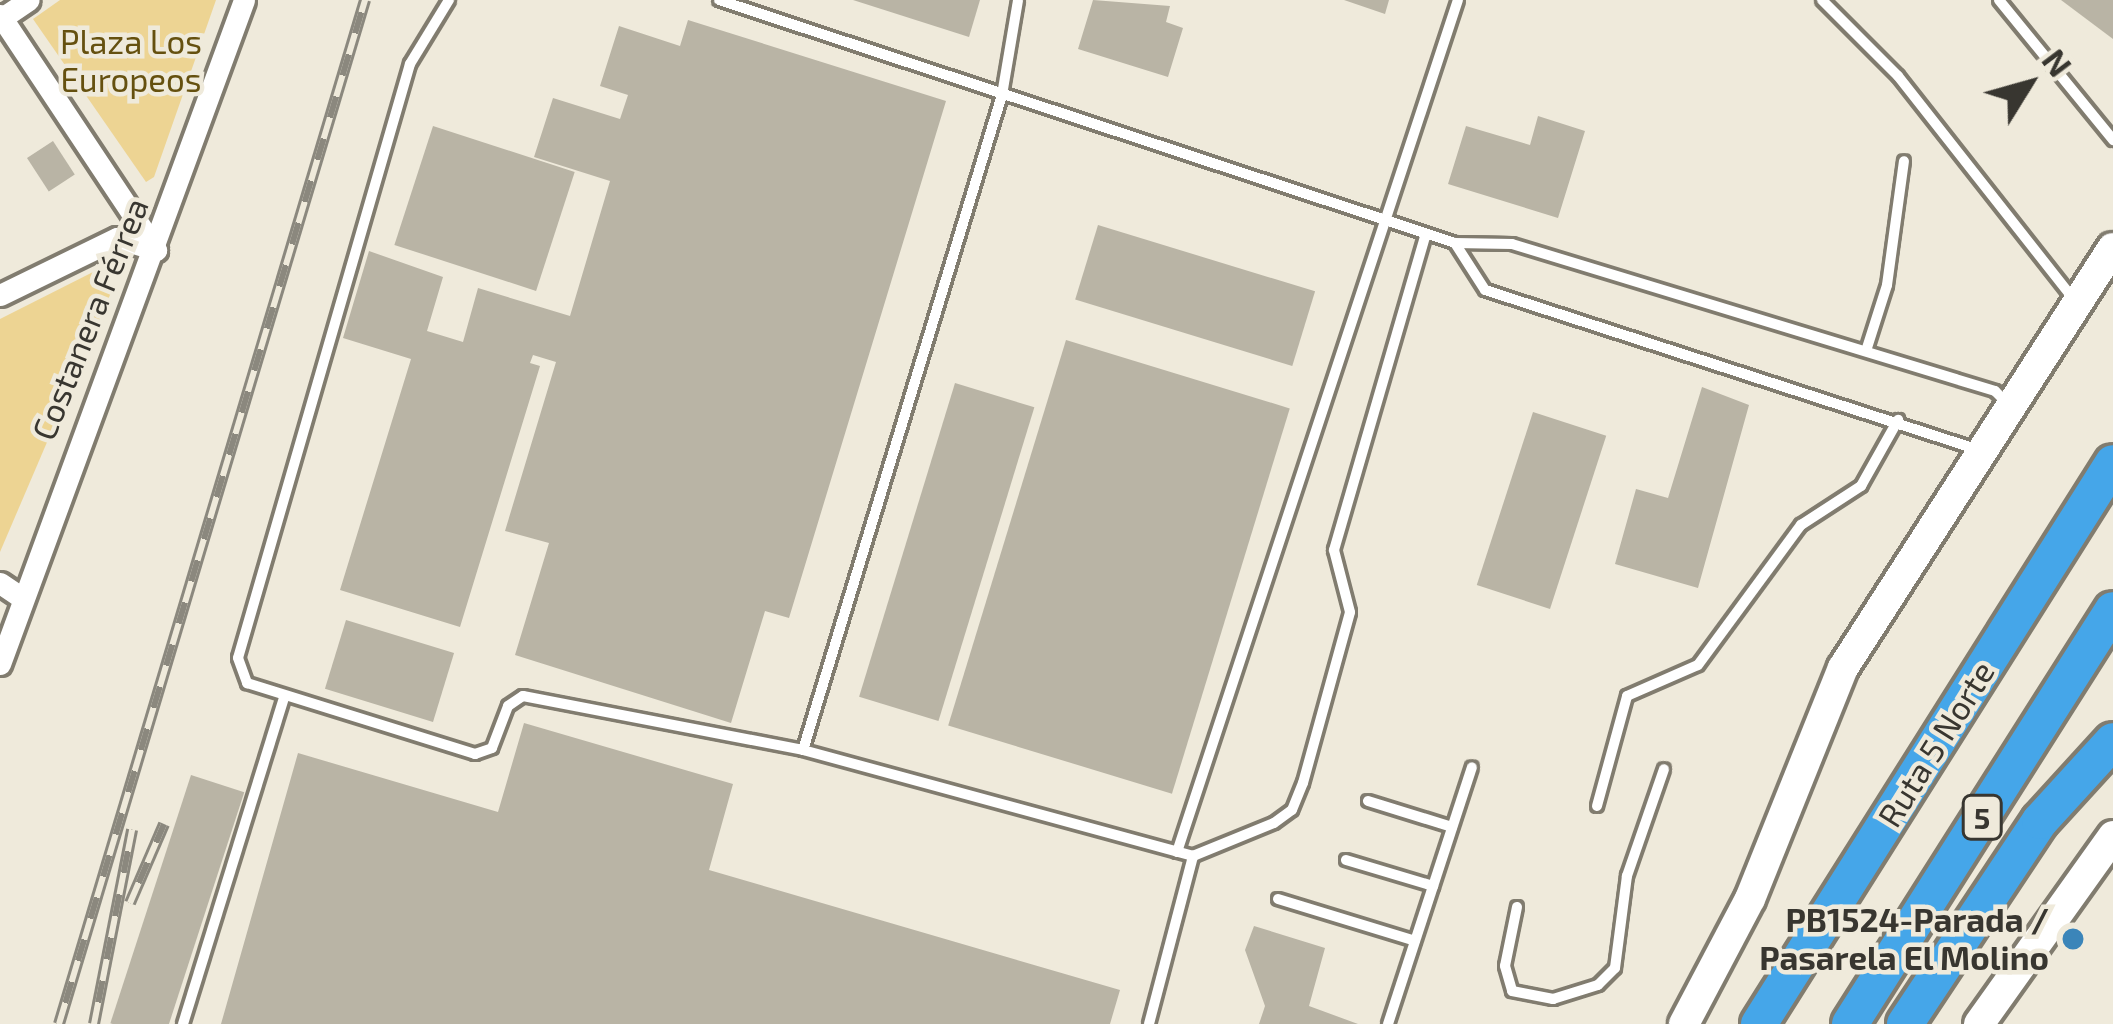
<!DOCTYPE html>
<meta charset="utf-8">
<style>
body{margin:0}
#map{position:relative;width:2113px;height:1024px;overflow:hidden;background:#efeadb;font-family:"Exo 2",sans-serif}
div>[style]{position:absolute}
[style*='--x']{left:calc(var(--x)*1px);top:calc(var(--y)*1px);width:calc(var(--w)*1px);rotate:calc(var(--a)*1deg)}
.green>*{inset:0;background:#edd493}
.building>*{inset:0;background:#b9b4a5;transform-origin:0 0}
.roads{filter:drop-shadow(3px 0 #817c6f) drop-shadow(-3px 0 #817c6f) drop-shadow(0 3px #817c6f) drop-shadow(0 -3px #817c6f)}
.service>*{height:10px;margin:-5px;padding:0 5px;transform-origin:5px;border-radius:5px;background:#fff}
.minor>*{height:21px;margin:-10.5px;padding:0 10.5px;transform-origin:10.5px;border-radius:10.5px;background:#fff}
.secondary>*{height:30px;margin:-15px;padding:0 15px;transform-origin:15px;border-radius:15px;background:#fff}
.motorway>*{height:36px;margin:-18px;padding:0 18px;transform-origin:18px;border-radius:18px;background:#45a6e9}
.rail>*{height:12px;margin-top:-6px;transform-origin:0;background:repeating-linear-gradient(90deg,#efeadb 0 22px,#8b887e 0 44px);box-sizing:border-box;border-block:3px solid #8b887e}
.dots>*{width:33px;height:33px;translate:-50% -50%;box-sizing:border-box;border:6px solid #efeadb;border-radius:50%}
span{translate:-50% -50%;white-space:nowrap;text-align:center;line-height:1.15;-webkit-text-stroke:9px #efeadb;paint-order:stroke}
.shield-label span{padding:3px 9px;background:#efeadb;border:3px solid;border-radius:9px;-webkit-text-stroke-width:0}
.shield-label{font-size:30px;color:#383630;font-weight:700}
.park-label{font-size:33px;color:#65500f}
.street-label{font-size:33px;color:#383630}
.poi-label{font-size:33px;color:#383630;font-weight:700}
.right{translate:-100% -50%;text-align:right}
.north{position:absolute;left:1969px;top:24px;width:120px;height:120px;-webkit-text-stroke:9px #efeadb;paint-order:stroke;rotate:53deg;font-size:33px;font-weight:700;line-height:48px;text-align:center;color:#383630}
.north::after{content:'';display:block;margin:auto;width:42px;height:54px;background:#383630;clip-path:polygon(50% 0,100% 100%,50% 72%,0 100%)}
</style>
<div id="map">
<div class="green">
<div style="clip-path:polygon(60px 0,216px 0,154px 177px,146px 182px,33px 19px)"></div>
<div style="clip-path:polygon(99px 269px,113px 288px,0 552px,0 319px)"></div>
</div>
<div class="building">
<div style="clip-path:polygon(853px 0,980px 0,969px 37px)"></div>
<div style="clip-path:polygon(1093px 0,1170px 6px,1166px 22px,1183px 28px,1168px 77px,1078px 49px)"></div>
<div style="clip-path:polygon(1344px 0,1389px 0,1385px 14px)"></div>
<div style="clip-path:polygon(2061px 0,2113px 0,2113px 39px)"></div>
<div style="clip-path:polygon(688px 20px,946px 101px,789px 618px,765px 611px,731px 723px,515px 655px,549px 543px,505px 531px,556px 362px,533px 355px,530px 363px,540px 366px,460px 627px,340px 590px,411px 359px,343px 338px,369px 251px,443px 277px,427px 331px,463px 342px,478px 288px,570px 316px,610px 181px,534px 157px,553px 98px,620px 119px,628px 95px,600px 86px,619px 26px,680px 46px)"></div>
<div style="clip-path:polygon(1538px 116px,1585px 131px,1558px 218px,1448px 184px,1466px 126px,1530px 145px)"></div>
<div style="left:433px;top:126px;width:149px;height:125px;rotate:18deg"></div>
<div style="left:53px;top:141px;width:40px;height:31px;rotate:57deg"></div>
<div style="left:1098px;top:225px;width:227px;height:78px;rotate:17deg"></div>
<div style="left:1066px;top:340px;width:234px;height:403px;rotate:17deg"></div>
<div style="left:955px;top:383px;width:83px;height:328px;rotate:17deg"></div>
<div style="clip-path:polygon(1702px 387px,1749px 405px,1698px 588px,1615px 564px,1636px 489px,1668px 498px)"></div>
<div style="left:1533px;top:412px;width:77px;height:182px;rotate:18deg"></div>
<div style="left:346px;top:620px;width:113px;height:72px;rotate:17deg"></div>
<div style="clip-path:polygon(524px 723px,733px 784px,709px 870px,1120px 990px,1110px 1024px,221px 1024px,298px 753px,498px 812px)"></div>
<div style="left:191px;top:775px;width:56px;height:261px;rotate:18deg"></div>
<div style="clip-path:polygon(1254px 926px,1325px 948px,1309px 1006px,1358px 1024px,1259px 1024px,1265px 1006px,1245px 950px)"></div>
</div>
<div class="roads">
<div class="service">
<div style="--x:449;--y:0;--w:75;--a:121.4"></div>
<div style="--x:410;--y:64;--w:618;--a:106.15"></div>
<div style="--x:238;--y:658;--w:27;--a:70"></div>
<div style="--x:247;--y:683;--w:239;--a:17.3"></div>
<div style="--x:475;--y:754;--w:18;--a:-19"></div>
<div style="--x:492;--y:748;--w:45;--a:-69.1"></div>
<div style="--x:508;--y:706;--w:18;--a:-34"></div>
<div style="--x:523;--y:696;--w:285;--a:10.9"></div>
<div style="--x:803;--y:750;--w:404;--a:15.2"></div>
<div style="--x:1193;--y:856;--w:87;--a:-22.2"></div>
<div style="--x:1274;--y:823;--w:22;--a:-36"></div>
<div style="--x:1292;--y:810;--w:29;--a:-68"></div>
<div style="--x:1303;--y:783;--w:177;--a:-74.6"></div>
<div style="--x:1350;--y:612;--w:64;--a:-104.5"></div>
<div style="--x:1334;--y:550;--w:329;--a:-73.8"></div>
<div style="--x:719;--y:0;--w:775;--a:18.27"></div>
<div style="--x:1822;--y:0;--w:107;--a:45"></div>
<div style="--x:1898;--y:76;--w:286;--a:51.8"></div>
<div style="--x:1999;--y:0;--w:181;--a:50.8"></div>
<div style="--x:1866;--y:351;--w:69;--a:-72.3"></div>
<div style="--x:1887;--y:285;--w:125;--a:-82.2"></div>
<div style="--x:1979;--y:450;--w:519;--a:-162.05"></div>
<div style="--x:1485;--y:290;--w:56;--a:-122.6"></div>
<div style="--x:1455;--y:243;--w:57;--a:1"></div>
<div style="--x:1512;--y:244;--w:505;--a:16.93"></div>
<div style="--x:1995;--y:391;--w:18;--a:45"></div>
<div style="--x:803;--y:750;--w:685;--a:-73.1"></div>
<div style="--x:1002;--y:95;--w:96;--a:-80.4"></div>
<div style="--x:1368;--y:801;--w:88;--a:17.2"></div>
<div style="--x:1597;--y:806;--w:114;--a:-74.7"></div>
<div style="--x:1627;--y:696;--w:77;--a:-23.6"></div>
<div style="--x:1698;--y:665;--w:174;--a:-53.7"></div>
<div style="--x:1801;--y:525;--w:72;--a:-33"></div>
<div style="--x:1861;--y:486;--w:76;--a:-60.7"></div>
<div style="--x:1177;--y:852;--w:897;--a:-71.75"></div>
<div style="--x:1346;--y:860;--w:91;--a:16.6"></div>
<div style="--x:1278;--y:899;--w:143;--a:17"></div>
<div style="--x:1517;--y:907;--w:60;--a:101.5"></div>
<div style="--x:1505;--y:966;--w:26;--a:74"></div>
<div style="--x:1512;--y:991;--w:42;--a:11"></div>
<div style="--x:1553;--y:999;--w:47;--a:-17.3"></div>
<div style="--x:1598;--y:985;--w:24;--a:-45"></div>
<div style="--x:1615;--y:968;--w:93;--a:-82.6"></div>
<div style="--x:1627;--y:876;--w:113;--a:-70.9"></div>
<div style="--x:183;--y:1024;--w:342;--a:-72.8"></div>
<div style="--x:1149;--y:1024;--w:174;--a:-75.3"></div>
<div style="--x:1388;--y:1024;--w:270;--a:-71.9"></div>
</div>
<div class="minor">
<div style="--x:0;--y:15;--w:282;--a:56.4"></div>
<div style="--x:2;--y:18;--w:32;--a:-34"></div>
<div style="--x:0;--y:295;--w:130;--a:-26"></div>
<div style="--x:117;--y:238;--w:41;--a:17.1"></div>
<div style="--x:0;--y:583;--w:25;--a:34"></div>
<div style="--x:0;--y:664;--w:707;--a:-69.82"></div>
</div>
<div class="secondary">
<div style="--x:1684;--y:1024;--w:141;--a:-62.2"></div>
<div style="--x:1750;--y:899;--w:249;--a:-68.1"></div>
<div style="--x:1843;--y:668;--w:499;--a:-57.3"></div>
<div style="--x:1979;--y:1024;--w:231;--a:-54.5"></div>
</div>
<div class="motorway">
<div style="--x:1759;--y:1024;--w:663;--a:-57.75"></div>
<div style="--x:1850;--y:1024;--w:490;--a:-57.6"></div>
<div style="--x:1905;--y:1024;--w:244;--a:-56.4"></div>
<div style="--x:2040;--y:821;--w:108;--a:-47.6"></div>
</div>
</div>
<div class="rail">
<div style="--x:130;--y:903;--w:86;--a:-66.7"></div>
<div style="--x:59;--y:1024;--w:1069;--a:-73.36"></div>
<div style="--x:94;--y:1024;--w:198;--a:-78.9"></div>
</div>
<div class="dots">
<div style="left:2073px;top:939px;background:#3b85b9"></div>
</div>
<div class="shield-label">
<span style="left:1982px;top:817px">5</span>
</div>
<div class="park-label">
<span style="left:131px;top:61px">Plaza Los<br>Europeos</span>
</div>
<div class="street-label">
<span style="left:90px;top:319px;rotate:-68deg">Costanera Férrea</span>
<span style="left:1936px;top:744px;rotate:-58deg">Ruta 5 Norte</span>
</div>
<div class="poi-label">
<span class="right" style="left:2049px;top:939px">PB1524-Parada /<br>Pasarela El Molino</span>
</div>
<div class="north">N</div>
</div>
